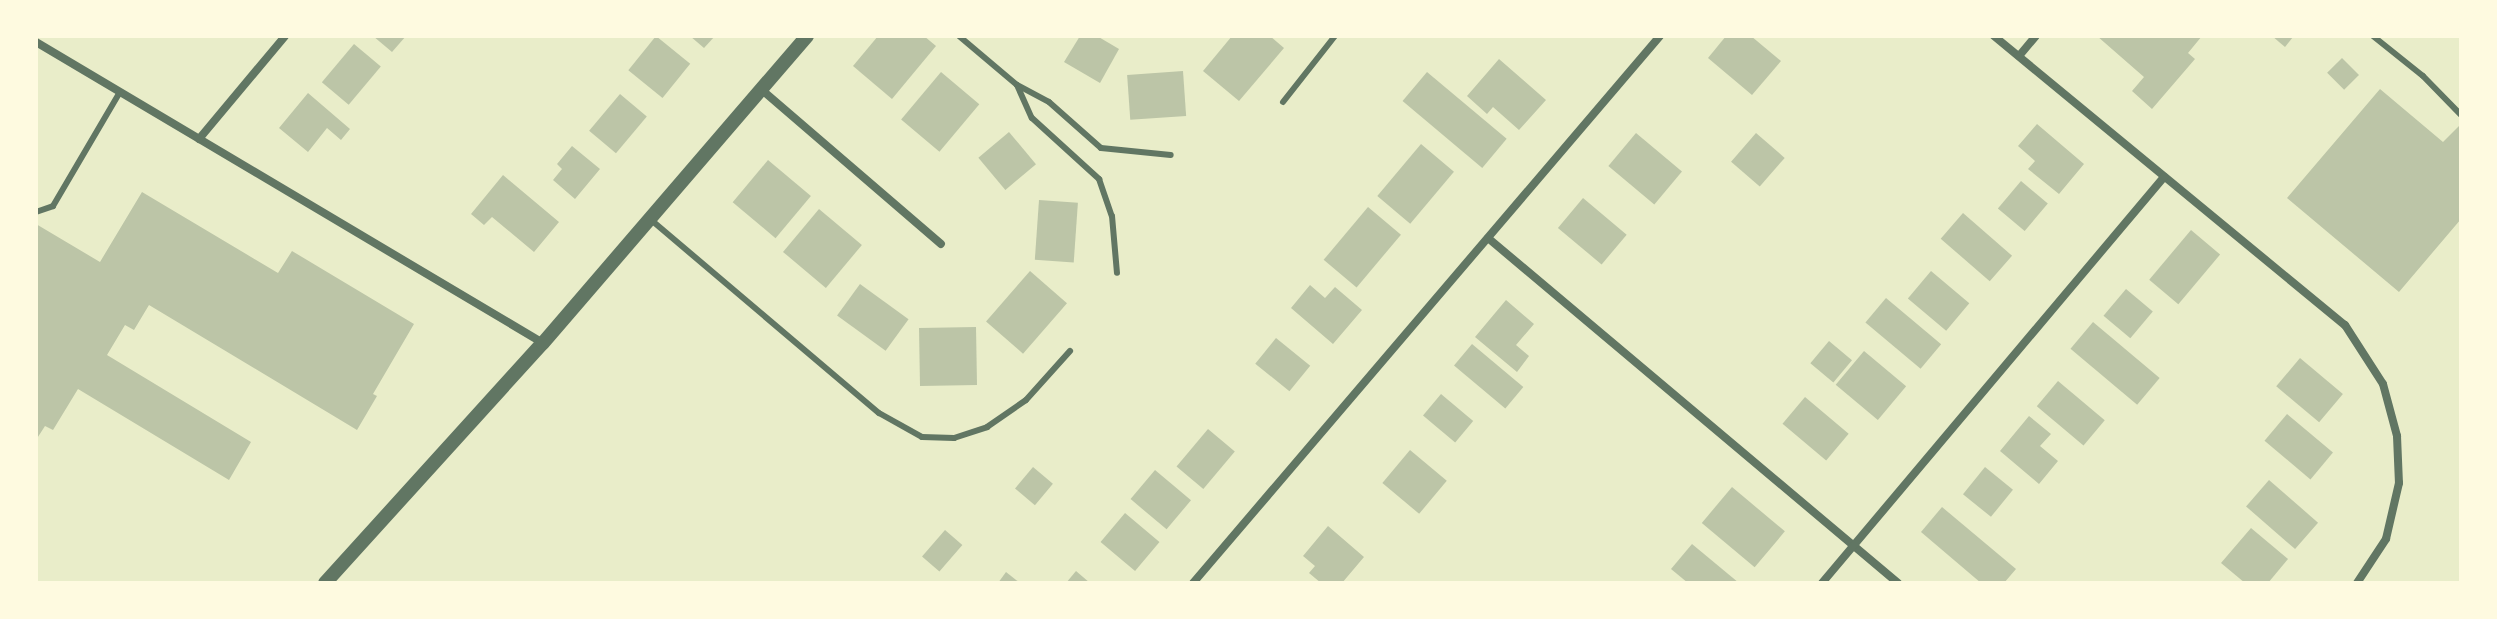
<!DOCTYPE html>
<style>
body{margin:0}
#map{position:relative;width:2497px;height:619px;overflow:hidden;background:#e9edc9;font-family:"Roboto Condensed",sans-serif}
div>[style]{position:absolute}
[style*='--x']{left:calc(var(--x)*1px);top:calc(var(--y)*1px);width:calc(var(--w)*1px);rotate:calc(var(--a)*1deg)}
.building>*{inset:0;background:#bcc5a7;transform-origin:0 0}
.service>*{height:6px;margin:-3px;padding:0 3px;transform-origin:3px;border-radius:3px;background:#617663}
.minor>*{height:8px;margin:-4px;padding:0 4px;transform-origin:4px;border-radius:4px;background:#617663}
.tertiary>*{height:14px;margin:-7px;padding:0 7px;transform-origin:7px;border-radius:7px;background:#617663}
span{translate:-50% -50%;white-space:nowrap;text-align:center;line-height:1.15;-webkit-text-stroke:6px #fefae0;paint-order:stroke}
.frame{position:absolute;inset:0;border:38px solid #fefae0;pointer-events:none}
</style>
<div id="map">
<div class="building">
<div style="clip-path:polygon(373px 36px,406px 36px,392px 52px)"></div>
<div style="left:656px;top:36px;width:44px;height:44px;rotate:39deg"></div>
<div style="clip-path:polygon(690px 36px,715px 36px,704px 48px)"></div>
<div style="clip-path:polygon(878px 36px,924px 36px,936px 46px,892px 99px,853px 66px)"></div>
<div style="clip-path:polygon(1080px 36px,1097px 36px,1119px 49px,1100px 83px,1064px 62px)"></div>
<div style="clip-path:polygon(1232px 36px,1270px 36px,1284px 48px,1239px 101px,1203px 71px)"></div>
<div style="clip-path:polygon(1726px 36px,1751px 36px,1781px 61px,1752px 95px,1708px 58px)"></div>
<div style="clip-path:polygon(2097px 36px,2202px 36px,2188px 53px,2195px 59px,2152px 109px,2132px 91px,2144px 77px)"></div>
<div style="clip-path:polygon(2272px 36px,2292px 36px,2293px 37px,2285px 47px)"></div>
<div style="left:354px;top:44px;width:35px;height:50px;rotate:40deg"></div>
<div style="left:2342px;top:58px;width:24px;height:21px;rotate:45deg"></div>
<div style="clip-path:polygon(1499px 59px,1546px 100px,1519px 130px,1493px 107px,1487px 114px,1467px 96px)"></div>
<div style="left:1183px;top:71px;width:45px;height:56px;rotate:86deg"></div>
<div style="left:941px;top:72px;width:50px;height:62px;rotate:40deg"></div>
<div style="left:1427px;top:72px;width:104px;height:38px;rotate:40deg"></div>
<div style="clip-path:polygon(2380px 89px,2443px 142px,2461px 124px,2461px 219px,2399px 292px,2287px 198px)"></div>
<div style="clip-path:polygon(308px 93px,350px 129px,341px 140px,327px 128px,308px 152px,279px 128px)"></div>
<div style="left:620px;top:94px;width:35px;height:48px;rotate:40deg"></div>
<div style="clip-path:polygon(2037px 124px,2084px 164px,2059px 194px,2028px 169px,2035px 161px,2018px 146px)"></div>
<div style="left:1009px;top:132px;width:42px;height:40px;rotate:50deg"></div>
<div style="left:1636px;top:133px;width:60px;height:43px;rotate:40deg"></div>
<div style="left:1756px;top:133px;width:38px;height:38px;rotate:41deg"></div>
<div style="left:1421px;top:144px;width:43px;height:68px;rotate:40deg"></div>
<div style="clip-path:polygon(572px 146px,600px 169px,575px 199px,553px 180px,562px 169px,557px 164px)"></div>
<div style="left:768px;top:160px;width:56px;height:55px;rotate:40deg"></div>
<div style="clip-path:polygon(503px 175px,559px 222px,534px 252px,492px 217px,484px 225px,471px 214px)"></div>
<div style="left:2021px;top:181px;width:35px;height:36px;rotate:40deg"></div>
<div style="clip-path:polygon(142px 192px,278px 273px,292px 251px,414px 324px,373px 394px,377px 396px,357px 430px,149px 305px,134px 330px,125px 325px,107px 355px,251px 442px,229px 480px,78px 389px,53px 430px,45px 426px,36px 440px,36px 224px,100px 262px)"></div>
<div style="left:1583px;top:198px;width:57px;height:39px;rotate:40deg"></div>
<div style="left:1039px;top:200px;width:39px;height:60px;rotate:4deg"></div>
<div style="left:1368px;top:207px;width:43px;height:69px;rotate:40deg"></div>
<div style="left:819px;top:209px;width:56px;height:56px;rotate:40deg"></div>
<div style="left:1963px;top:213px;width:65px;height:34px;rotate:41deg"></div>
<div style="left:2191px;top:230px;width:38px;height:65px;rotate:40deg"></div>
<div style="left:1030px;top:271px;width:49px;height:67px;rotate:41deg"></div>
<div style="left:1931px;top:271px;width:50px;height:36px;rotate:40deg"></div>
<div style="left:860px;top:284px;width:60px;height:39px;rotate:36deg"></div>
<div style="clip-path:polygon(1310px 285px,1325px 298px,1335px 287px,1362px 310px,1333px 344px,1291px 308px)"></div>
<div style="left:2126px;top:289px;width:35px;height:35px;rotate:40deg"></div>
<div style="left:1886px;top:298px;width:72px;height:32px;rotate:40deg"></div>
<div style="clip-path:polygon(1506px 300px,1534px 324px,1516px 345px,1529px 356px,1517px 372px,1475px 337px)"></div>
<div style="left:2093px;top:322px;width:87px;height:35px;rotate:40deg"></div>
<div style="left:976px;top:327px;width:58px;height:57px;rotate:89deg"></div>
<div style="left:1276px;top:338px;width:44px;height:33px;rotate:39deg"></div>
<div style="left:1829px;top:341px;width:30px;height:29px;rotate:40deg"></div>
<div style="left:1472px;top:344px;width:67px;height:28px;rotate:40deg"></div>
<div style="left:1864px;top:351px;width:55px;height:44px;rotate:40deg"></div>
<div style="left:2300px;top:358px;width:56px;height:37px;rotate:40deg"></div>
<div style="left:2058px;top:381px;width:61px;height:33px;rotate:40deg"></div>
<div style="left:1441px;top:394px;width:42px;height:28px;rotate:40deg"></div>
<div style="left:1805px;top:397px;width:57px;height:35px;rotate:40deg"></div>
<div style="left:2287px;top:414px;width:60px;height:35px;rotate:40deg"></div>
<div style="clip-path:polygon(2029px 416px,2051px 434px,2040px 446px,2058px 461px,2039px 484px,2000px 451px)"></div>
<div style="left:1208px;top:429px;width:35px;height:49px;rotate:40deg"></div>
<div style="left:1410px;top:450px;width:48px;height:43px;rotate:40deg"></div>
<div style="left:1033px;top:467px;width:26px;height:28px;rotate:40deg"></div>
<div style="left:1985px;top:467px;width:36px;height:35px;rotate:39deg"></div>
<div style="left:1155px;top:470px;width:47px;height:38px;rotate:40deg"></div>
<div style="left:2269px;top:480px;width:65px;height:35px;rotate:41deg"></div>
<div style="left:1732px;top:487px;width:69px;height:47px;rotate:40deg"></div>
<div style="clip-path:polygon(1942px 507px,2016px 569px,2004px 583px,1981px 583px,1921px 532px)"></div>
<div style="left:1125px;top:513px;width:45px;height:38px;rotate:40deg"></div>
<div style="clip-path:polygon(1328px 526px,1364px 557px,1342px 583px,1321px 583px,1309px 573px,1315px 566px,1303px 556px)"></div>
<div style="clip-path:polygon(2251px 528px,2288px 559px,2268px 583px,2245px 583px,2221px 563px)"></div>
<div style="left:945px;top:530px;width:23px;height:35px;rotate:41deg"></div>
<div style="clip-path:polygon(1692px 544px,1739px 583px,1688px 583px,1671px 569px)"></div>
<div style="clip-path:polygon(1076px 571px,1090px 583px,1066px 583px)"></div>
<div style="clip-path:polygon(1006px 572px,1020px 583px,998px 583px)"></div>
</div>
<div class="service">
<div style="--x:959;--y:36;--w:76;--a:40.2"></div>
<div style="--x:1017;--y:85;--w:36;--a:28"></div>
<div style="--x:1049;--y:102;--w:69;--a:41.5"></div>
<div style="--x:1101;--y:148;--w:70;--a:5.7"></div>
<div style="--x:2373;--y:36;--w:64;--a:38.7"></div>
<div style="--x:2423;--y:76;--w:54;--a:45.7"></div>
<div style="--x:1017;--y:85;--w:36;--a:66"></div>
<div style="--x:1032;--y:118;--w:91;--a:42.3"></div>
<div style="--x:1099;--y:179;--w:39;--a:71"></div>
<div style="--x:1112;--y:216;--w:57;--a:85"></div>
<div style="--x:1283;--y:102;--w:84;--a:-51.8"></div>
<div style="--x:36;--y:212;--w:18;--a:-19"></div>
<div style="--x:53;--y:206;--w:132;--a:-59.6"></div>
<div style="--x:650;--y:219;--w:300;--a:40.3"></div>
<div style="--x:879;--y:413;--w:49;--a:29.2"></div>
<div style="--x:922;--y:437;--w:32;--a:2"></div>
<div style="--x:954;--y:438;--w:35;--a:-18"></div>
<div style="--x:987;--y:427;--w:47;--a:-34.7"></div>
<div style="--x:1026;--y:400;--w:66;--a:-48.1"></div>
</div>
<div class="minor">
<div style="--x:1994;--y:36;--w:455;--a:39.5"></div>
<div style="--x:2345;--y:325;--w:70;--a:57.2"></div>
<div style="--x:2383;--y:384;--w:54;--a:74.9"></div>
<div style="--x:2397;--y:436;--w:47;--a:87.6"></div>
<div style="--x:2399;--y:483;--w:57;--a:103.1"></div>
<div style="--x:2386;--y:539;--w:53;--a:123.4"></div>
<div style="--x:36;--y:42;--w:590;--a:30.7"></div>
<div style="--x:2019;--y:56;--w:26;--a:-50"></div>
<div style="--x:762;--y:90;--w:236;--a:40.7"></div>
<div style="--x:199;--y:139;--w:134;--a:-50.1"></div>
<div style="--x:1488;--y:238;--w:536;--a:40.08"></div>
<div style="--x:1193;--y:583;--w:719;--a:-49.51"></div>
<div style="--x:1822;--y:583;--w:531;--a:-49.89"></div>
</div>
<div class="tertiary">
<div style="--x:325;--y:583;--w:324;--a:-47.8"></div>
<div style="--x:543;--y:343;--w:405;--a:-49.3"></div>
</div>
<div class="frame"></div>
</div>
